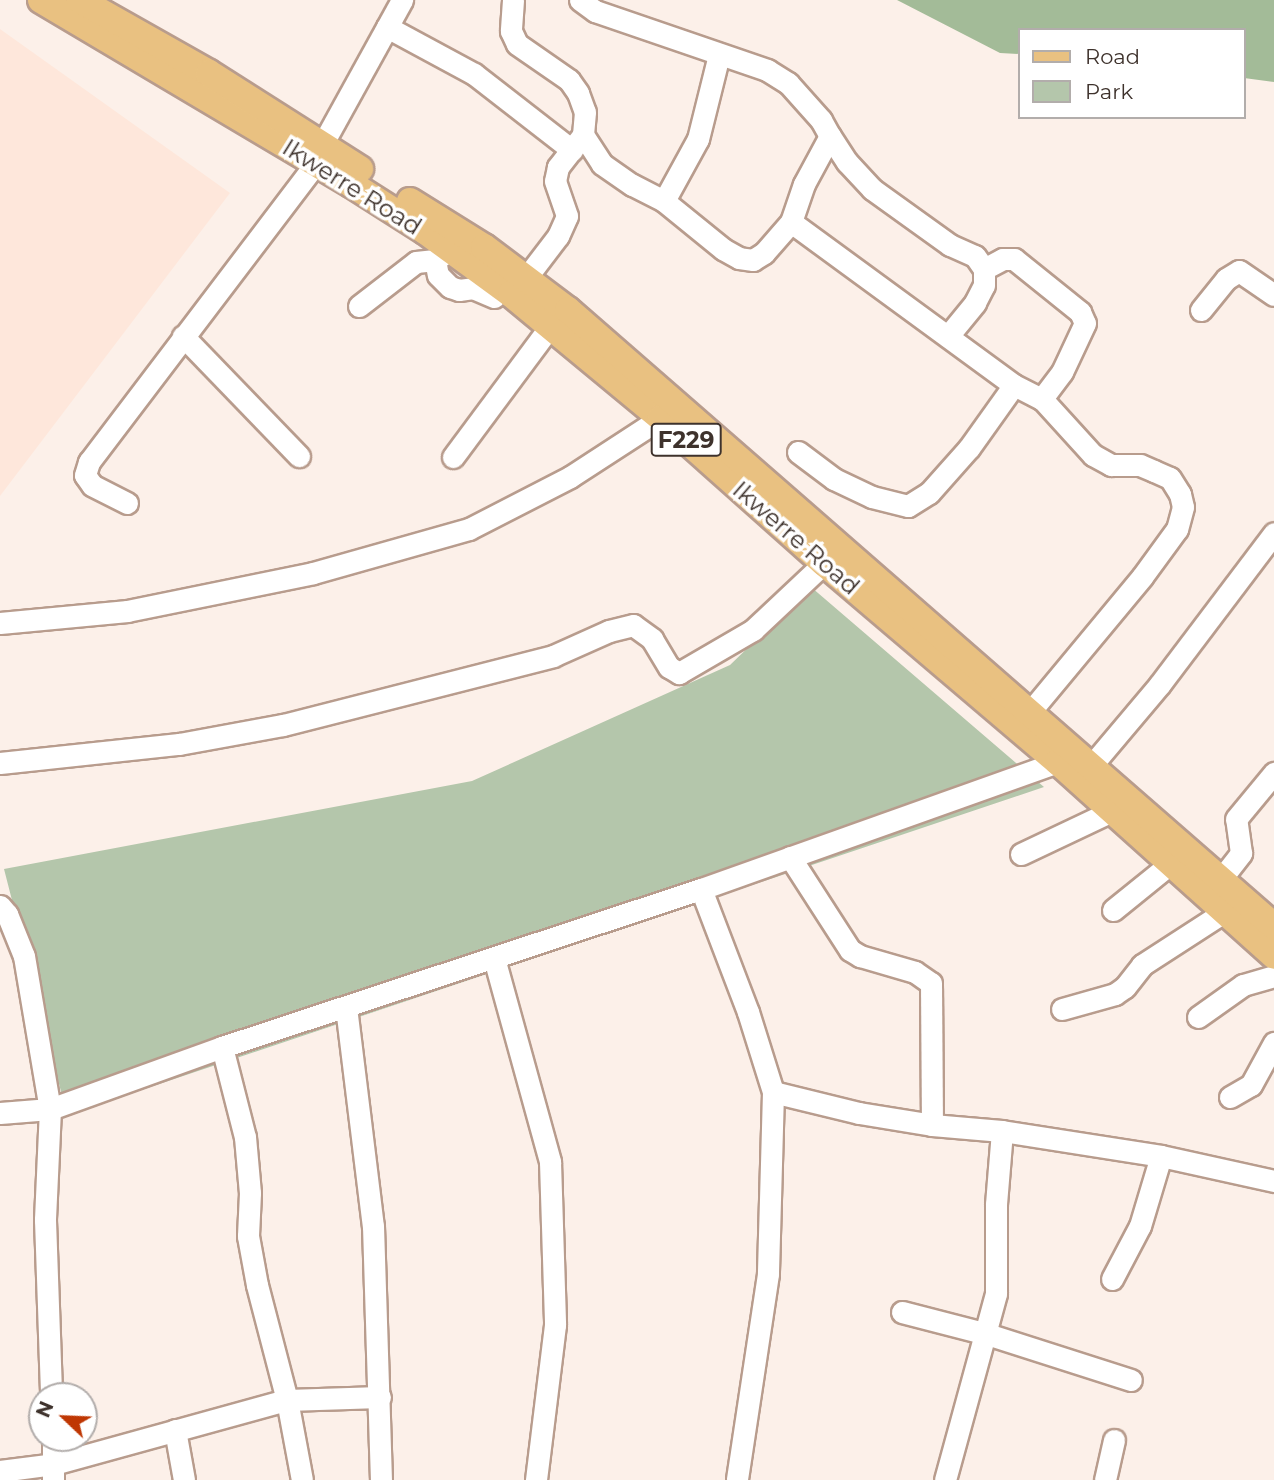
<!DOCTYPE html>
<style>
body{margin:0}
#map{position:relative;width:1274px;height:1480px;overflow:hidden;background:#fcf0e9;font-family:Montserrat,sans-serif}
div>[style]{position:absolute}
[style*='--x']{left:calc(var(--x)*1px);top:calc(var(--y)*1px);width:calc(var(--w)*1px);rotate:calc(var(--a)*1deg)}
.built>*{inset:0;background:#fee7db}
.green>*{inset:0;background:#b4c6ab}
.forest>*{inset:0;background:#a3bb98}
.roads{filter:drop-shadow(2px 0 #b89c8d) drop-shadow(-2px 0 #b89c8d) drop-shadow(0 2px #b89c8d) drop-shadow(0 -2px #b89c8d)}
.minor>*{height:21px;margin:-10.5px;padding:0 10.5px;transform-origin:10.5px;border-radius:10.5px;background:#fff}
.major>*{height:26px;margin:-13px;padding:0 13px;transform-origin:13px;border-radius:13px;background:#e9c181}
span{translate:-50% -50%;white-space:nowrap;text-align:center;line-height:1.15;-webkit-text-stroke:7px #fff;paint-order:stroke}
.shield-label span{padding:2px 5px;background:#fff;border:2px solid;border-radius:5px;-webkit-text-stroke-width:0}
.shield-label{font-size:23px;color:#3e322c;font-weight:700}
.street-label{font-size:24px;color:#3e322c}
.legend{position:absolute;left:1018px;top:28px;width:228px;height:91px;box-sizing:border-box;background:#fff;border:2px solid #b2adab;margin:0;padding:9px 12px;list-style:none;font-size:21px;color:#3e322c}
.legend li{display:flex;align-items:center;gap:14px;height:35px}
.legend b{width:35px;border:2px solid #b2adab}
.north{position:absolute;left:28px;top:1382px;width:70px;height:70px;box-sizing:border-box;background:#fff;border:2px solid #b2adab;border-radius:50%;rotate:293deg;font-size:19px;font-weight:700;line-height:28px;text-align:center;color:#3e322c}
.north::after{content:'';display:block;margin:auto;width:24px;height:32px;background:#bf3703;clip-path:polygon(50% 0,100% 100%,50% 72%,0 100%)}
</style>
<div id="map">
<div class="built">
<div style="clip-path:polygon(0 29px,230px 193px,0 496px)"></div>
</div>
<div class="green">
<div style="clip-path:polygon(811px 587px,1044px 787px,67px 1115px,4px 869px,472px 781px,730px 665px)"></div>
</div>
<div class="forest">
<div style="clip-path:polygon(897px 0,1274px 0,1274px 82px,1244px 78px,1244px 30px,1020px 30px,1020px 54px,1000px 53px)"></div>
</div>
<div class="roads">
<div class="minor">
<div style="--x:513;--y:0;--w:31;--a:94"></div>
<div style="--x:511;--y:31;--w:14;--a:65"></div>
<div style="--x:517;--y:44;--w:63;--a:34.7"></div>
<div style="--x:569;--y:80;--w:16;--a:55"></div>
<div style="--x:578;--y:93;--w:20;--a:70"></div>
<div style="--x:585;--y:112;--w:23;--a:95"></div>
<div style="--x:583;--y:135;--w:41;--a:128"></div>
<div style="--x:558;--y:167;--w:14;--a:102"></div>
<div style="--x:555;--y:181;--w:37;--a:71"></div>
<div style="--x:567;--y:216;--w:22;--a:114"></div>
<div style="--x:558;--y:236;--w:53;--a:127.3"></div>
<div style="--x:580;--y:0;--w:19;--a:36"></div>
<div style="--x:595;--y:11;--w:182;--a:18.9"></div>
<div style="--x:767;--y:70;--w:25;--a:32"></div>
<div style="--x:788;--y:83;--w:50;--a:48.3"></div>
<div style="--x:821;--y:120;--w:18;--a:61"></div>
<div style="--x:830;--y:136;--w:55;--a:118.4"></div>
<div style="--x:804;--y:184;--w:40;--a:108.9"></div>
<div style="--x:791;--y:222;--w:41;--a:131.1"></div>
<div style="--x:764;--y:253;--w:13;--a:148"></div>
<div style="--x:753;--y:260;--w:14;--a:-172"></div>
<div style="--x:739;--y:258;--w:18;--a:-151"></div>
<div style="--x:723;--y:249;--w:76;--a:-140.9"></div>
<div style="--x:664;--y:201;--w:36;--a:-153"></div>
<div style="--x:632;--y:185;--w:37;--a:-145"></div>
<div style="--x:602;--y:164;--w:35;--a:-123"></div>
<div style="--x:387;--y:27;--w:99;--a:28.4"></div>
<div style="--x:474;--y:74;--w:124;--a:37.8"></div>
<div style="--x:830;--y:136;--w:31;--a:57"></div>
<div style="--x:847;--y:162;--w:37;--a:47"></div>
<div style="--x:872;--y:189;--w:96;--a:35.7"></div>
<div style="--x:950;--y:245;--w:27;--a:24"></div>
<div style="--x:975;--y:256;--w:16;--a:55"></div>
<div style="--x:984;--y:269;--w:16;--a:90"></div>
<div style="--x:984;--y:285;--w:20;--a:117"></div>
<div style="--x:975;--y:303;--w:43;--a:129.3"></div>
<div style="--x:322;--y:145;--w:166;--a:-61.1"></div>
<div style="--x:664;--y:201;--w:71;--a:-61.3"></div>
<div style="--x:698;--y:139;--w:87;--a:-76"></div>
<div style="--x:791;--y:222;--w:276;--a:36.2"></div>
<div style="--x:1014;--y:385;--w:31;--a:27"></div>
<div style="--x:1042;--y:399;--w:76;--a:47.7"></div>
<div style="--x:1093;--y:455;--w:21;--a:29"></div>
<div style="--x:1111;--y:465;--w:29;--a:0"></div>
<div style="--x:1140;--y:465;--w:15;--a:23"></div>
<div style="--x:1154;--y:471;--w:17;--a:24"></div>
<div style="--x:1170;--y:478;--w:19;--a:58"></div>
<div style="--x:1180;--y:494;--w:13;--a:77"></div>
<div style="--x:1183;--y:507;--w:23;--a:105"></div>
<div style="--x:1177;--y:529;--w:59;--a:126.1"></div>
<div style="--x:1142;--y:577;--w:175;--a:129.7"></div>
<div style="--x:435;--y:260;--w:15;--a:79"></div>
<div style="--x:438;--y:275;--w:17;--a:45"></div>
<div style="--x:450;--y:287;--w:9;--a:18"></div>
<div style="--x:459;--y:290;--w:14;--a:-8"></div>
<div style="--x:473;--y:288;--w:23;--a:23"></div>
<div style="--x:984;--y:269;--w:21;--a:-28"></div>
<div style="--x:1003;--y:259;--w:11;--a:0"></div>
<div style="--x:1014;--y:259;--w:85;--a:38.8"></div>
<div style="--x:1080;--y:312;--w:12;--a:66"></div>
<div style="--x:1085;--y:323;--w:54;--a:115.1"></div>
<div style="--x:1062;--y:372;--w:34;--a:127"></div>
<div style="--x:359;--y:306;--w:72;--a:-37.7"></div>
<div style="--x:416;--y:262;--w:19;--a:-6"></div>
<div style="--x:435;--y:260;--w:18;--a:-34"></div>
<div style="--x:1201;--y:310;--w:40;--a:-51"></div>
<div style="--x:1226;--y:279;--w:15;--a:-32"></div>
<div style="--x:1239;--y:271;--w:42;--a:34.4"></div>
<div style="--x:183;--y:336;--w:167;--a:46"></div>
<div style="--x:798;--y:452;--w:45;--a:36.9"></div>
<div style="--x:834;--y:479;--w:42;--a:25.3"></div>
<div style="--x:872;--y:497;--w:37;--a:14"></div>
<div style="--x:908;--y:506;--w:25;--a:-32"></div>
<div style="--x:929;--y:493;--w:60;--a:-48.4"></div>
<div style="--x:969;--y:448;--w:77;--a:-54.5"></div>
<div style="--x:453;--y:457;--w:164;--a:-53.4"></div>
<div style="--x:127;--y:503;--w:39;--a:-153"></div>
<div style="--x:92;--y:485;--w:12;--a:-125"></div>
<div style="--x:85;--y:475;--w:14;--a:-73"></div>
<div style="--x:89;--y:462;--w:375;--a:-52.8"></div>
<div style="--x:0;--y:623;--w:128;--a:-5.4"></div>
<div style="--x:127;--y:611;--w:190;--a:-11.5"></div>
<div style="--x:313;--y:573;--w:162;--a:-15.8"></div>
<div style="--x:469;--y:529;--w:114;--a:-27.2"></div>
<div style="--x:570;--y:477;--w:108;--a:-33"></div>
<div style="--x:0;--y:763;--w:180;--a:-6.1"></div>
<div style="--x:179;--y:744;--w:106;--a:-10.4"></div>
<div style="--x:283;--y:725;--w:279;--a:-14.3"></div>
<div style="--x:553;--y:656;--w:61;--a:-24.1"></div>
<div style="--x:609;--y:631;--w:25;--a:-14"></div>
<div style="--x:633;--y:625;--w:24;--a:36"></div>
<div style="--x:652;--y:639;--w:33;--a:59"></div>
<div style="--x:669;--y:667;--w:12;--a:31"></div>
<div style="--x:679;--y:673;--w:86;--a:-30.2"></div>
<div style="--x:753;--y:630;--w:98;--a:-43.3"></div>
<div style="--x:1091;--y:766;--w:107;--a:-49.9"></div>
<div style="--x:1160;--y:684;--w:189;--a:-52.9"></div>
<div style="--x:1021;--y:854;--w:101;--a:-25.3"></div>
<div style="--x:790;--y:857;--w:111;--a:57.2"></div>
<div style="--x:850;--y:950;--w:12;--a:31"></div>
<div style="--x:860;--y:956;--w:57;--a:16.2"></div>
<div style="--x:915;--y:972;--w:19;--a:35"></div>
<div style="--x:931;--y:983;--w:142;--a:89.6"></div>
<div style="--x:1221;--y:879;--w:33;--a:-52"></div>
<div style="--x:1241;--y:853;--w:34;--a:-98"></div>
<div style="--x:1236;--y:819;--w:60;--a:-50.4"></div>
<div style="--x:701;--y:889;--w:132;--a:69.1"></div>
<div style="--x:748;--y:1012;--w:84;--a:72.6"></div>
<div style="--x:773;--y:1092;--w:182;--a:91.6"></div>
<div style="--x:768;--y:1274;--w:208;--a:98.6"></div>
<div style="--x:0;--y:906;--w:11;--a:49"></div>
<div style="--x:7;--y:914;--w:45;--a:68"></div>
<div style="--x:24;--y:956;--w:155;--a:80.4"></div>
<div style="--x:50;--y:1109;--w:111;--a:92.6"></div>
<div style="--x:45;--y:1220;--w:176;--a:88"></div>
<div style="--x:1113;--y:910;--w:75;--a:-39"></div>
<div style="--x:494;--y:958;--w:212;--a:74.6"></div>
<div style="--x:550;--y:1162;--w:163;--a:88.2"></div>
<div style="--x:555;--y:1325;--w:156;--a:97"></div>
<div style="--x:346;--y:1007;--w:221;--a:83"></div>
<div style="--x:373;--y:1226;--w:254;--a:88.2"></div>
<div style="--x:1062;--y:1009;--w:55;--a:-15.8"></div>
<div style="--x:1115;--y:994;--w:12;--a:-35"></div>
<div style="--x:1125;--y:987;--w:28;--a:-52"></div>
<div style="--x:1142;--y:965;--w:98;--a:-32.9"></div>
<div style="--x:1198;--y:1017;--w:55;--a:-35.4"></div>
<div style="--x:1243;--y:985;--w:32;--a:-16"></div>
<div style="--x:222;--y:1047;--w:93;--a:75.7"></div>
<div style="--x:245;--y:1137;--w:56;--a:84.9"></div>
<div style="--x:250;--y:1193;--w:43;--a:92.7"></div>
<div style="--x:248;--y:1236;--w:50;--a:79.6"></div>
<div style="--x:257;--y:1285;--w:119;--a:75.4"></div>
<div style="--x:287;--y:1400;--w:81;--a:79.4"></div>
<div style="--x:773;--y:1092;--w:89;--a:13.7"></div>
<div style="--x:859;--y:1113;--w:74;--a:9.3"></div>
<div style="--x:932;--y:1125;--w:70;--a:4.9"></div>
<div style="--x:1002;--y:1131;--w:161;--a:8.9"></div>
<div style="--x:1161;--y:1156;--w:116;--a:12.5"></div>
<div style="--x:1230;--y:1097;--w:24;--a:-30"></div>
<div style="--x:1251;--y:1085;--w:48;--a:-61.3"></div>
<div style="--x:0;--y:1113;--w:50;--a:-4.6"></div>
<div style="--x:50;--y:1109;--w:183;--a:-19.8"></div>
<div style="--x:222;--y:1047;--w:504;--a:-18.26"></div>
<div style="--x:701;--y:889;--w:379;--a:-19.6"></div>
<div style="--x:1112;--y:1279;--w:60;--a:-62.2"></div>
<div style="--x:1140;--y:1226;--w:73;--a:-73.3"></div>
<div style="--x:902;--y:1312;--w:88;--a:14.5"></div>
<div style="--x:987;--y:1334;--w:151;--a:17.7"></div>
<div style="--x:175;--y:1430;--w:51;--a:79.8"></div>
<div style="--x:53;--y:1438;--w:42;--a:90"></div>
<div style="--x:0;--y:1471;--w:54;--a:-7.4"></div>
<div style="--x:54;--y:1464;--w:242;--a:-15.4"></div>
<div style="--x:287;--y:1400;--w:93;--a:-1.8"></div>
<div style="--x:945;--y:1480;--w:194;--a:-74.7"></div>
<div style="--x:996;--y:1293;--w:89;--a:-90"></div>
<div style="--x:996;--y:1204;--w:73;--a:-85.3"></div>
<div style="--x:1105;--y:1480;--w:41;--a:-77.3"></div>
</div>
<div class="major">
<div style="--x:41;--y:0;--w:360;--a:30.7"></div>
<div style="--x:351;--y:184;--w:88;--a:32.4"></div>
<div style="--x:425;--y:231;--w:107;--a:36.2"></div>
<div style="--x:511;--y:294;--w:195;--a:39.6"></div>
<div style="--x:661;--y:418;--w:218;--a:41.7"></div>
<div style="--x:824;--y:563;--w:307;--a:40.4"></div>
<div style="--x:1058;--y:762;--w:290;--a:41.9"></div>
<div style="--x:80;--y:0;--w:148;--a:29.5"></div>
<div style="--x:209;--y:73;--w:179;--a:32.4"></div>
<div style="--x:410;--y:201;--w:87;--a:31.9"></div>
<div style="--x:484;--y:247;--w:105;--a:36.9"></div>
<div style="--x:568;--y:310;--w:937;--a:41.11"></div>
</div>
</div>
<div class="shield-label">
<span style="left:686px;top:440px">F229</span>
</div>
<div class="street-label">
<span style="left:352px;top:187px;rotate:32deg">Ikwerre Road</span>
<span style="left:796px;top:538px;rotate:41deg">Ikwerre Road</span>
</div>
<ul class="legend">
<li><b style="height:9px;background:#e9c181"></b>Road</li>
<li><b style="height:19px;background:#b4c6ab"></b>Park</li>
</ul>
<div class="north">N</div>
</div>
